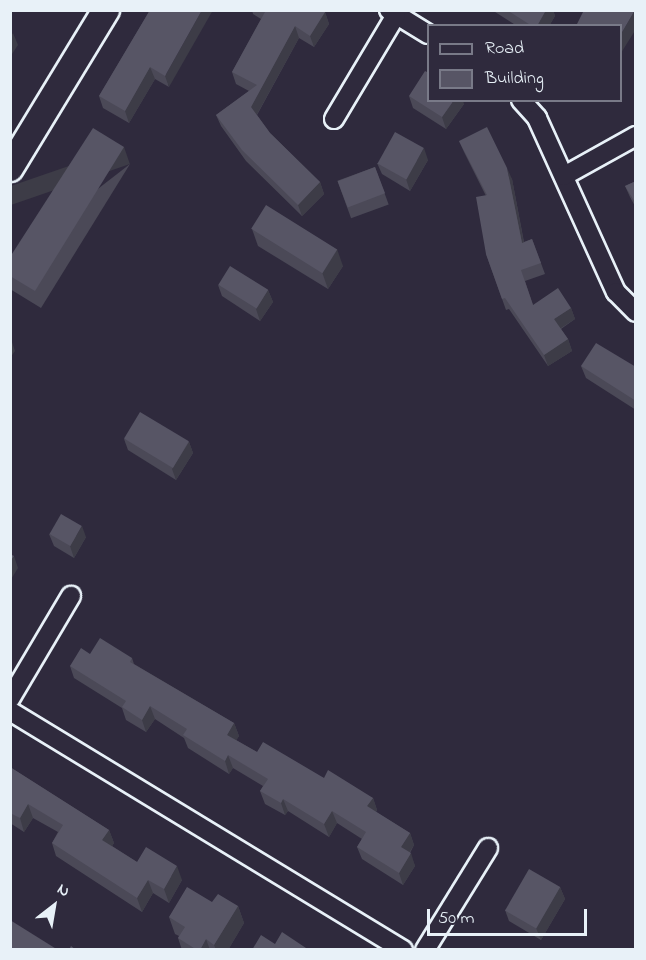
<!DOCTYPE html>
<style>
body{margin:0}
#map{position:relative;width:646px;height:960px;overflow:hidden;background:#2f2a3d;font-family:"Indie Flower",sans-serif}
div>[style]{position:absolute}
[style*='--x']{left:calc(var(--x)*1px);top:calc(var(--y)*1px);width:calc(var(--w)*1px);rotate:calc(var(--a)*1deg)}
.roads{filter:drop-shadow(2px 0 #e8f1f8) drop-shadow(-2px 0 #e8f1f8) drop-shadow(0 2px #e8f1f8) drop-shadow(0 -2px #e8f1f8)}
.street>*{height:18px;margin:-9px;padding:0 9px;transform-origin:9px;border-radius:9px;background:#2f2a3d}
.secondary>*{height:26px;margin:-13px;padding:0 13px;transform-origin:13px;border-radius:13px;background:#2f2a3d}
.wall>*{inset:0;background:#4b4957;transform-origin:0 0}
.shaded-wall>*{inset:0;background:#3d3c47;transform-origin:0 0}
.building>*{inset:0;background:#575565;transform-origin:0 0}
span{translate:-50% -50%;white-space:nowrap;text-align:center;line-height:1.15;-webkit-text-stroke:4.5px #2f2a3d;paint-order:stroke}
.frame{position:absolute;inset:0;border:12px solid #e8f1f8;pointer-events:none}
.legend{position:absolute;left:427px;top:24px;width:195px;height:78px;box-sizing:border-box;background:#2f2a3d;border:2px solid #797a88;margin:0;padding:8px 10px;list-style:none;font-size:18px;color:#e8f1f8}
.legend li{display:flex;align-items:center;gap:12px;height:30px}
.legend b{width:30px;border:2px solid #797a88}
.north{position:absolute;left:24px;top:876px;width:60px;height:60px;-webkit-text-stroke:4px #2f2a3d;paint-order:stroke;rotate:31deg;font-size:16px;font-weight:700;line-height:24px;text-align:center;color:#e8f1f8}
.north::after{content:'';display:block;margin:auto;width:21px;height:27px;background:#e8f1f8;clip-path:polygon(50% 0,100% 100%,50% 72%,0 100%)}
.scale{position:absolute;left:427px;top:909px;width:160px;height:27px;box-sizing:border-box;border:3px solid #e8f1f8;border-top:0;padding-left:8px;font-size:18px;line-height:21px;white-space:nowrap;color:#e8f1f8;-webkit-text-stroke:4px #2f2a3d;paint-order:stroke}
</style>
<div id="map">
<div class="roads">
<div class="street">
<div style="--x:389;--y:10;--w:46;--a:31.6"></div>
<div style="--x:521;--y:100;--w:24;--a:48"></div>
<div style="--x:537;--y:118;--w:191;--a:65.6"></div>
<div style="--x:616;--y:292;--w:28;--a:45"></div>
<div style="--x:334;--y:119;--w:121;--a:-59.2"></div>
<div style="--x:564;--y:176;--w:82;--a:-29.1"></div>
<div style="--x:10;--y:699;--w:120;--a:-59.4"></div>
<div style="--x:10;--y:711;--w:460;--a:31.3"></div>
<div style="--x:425;--y:950;--w:120;--a:-58.3"></div>
</div>
<div class="secondary">
<div style="--x:10;--y:168;--w:185;--a:-58.7"></div>
</div>
</div>
<div class="wall">
<div style="clip-path:polygon(150px 10px,169px 87px,155px 79px,129px 123px,103px 108px,99px 96px)"></div>
<div style="clip-path:polygon(252px 10px,321px 10px,325px 12px,329px 24px,314px 47px,299px 38px,257px 115px,270px 133px,320px 182px,324px 194px,302px 216px,246px 161px,221px 126px,216px 115px,249px 91px,236px 84px,232px 72px,261px 19px,253px 14px)"></div>
<div style="clip-path:polygon(492px 10px,553px 10px,555px 16px,549px 26px,517px 26px)"></div>
<div style="clip-path:polygon(409px 96px,464px 104px,446px 129px,413px 108px)"></div>
<div style="clip-path:polygon(459px 141px,512px 179px,524px 242px,532px 239px,545px 274px,525px 281px,533px 305px,571px 308px,575px 319px,561px 329px,568px 339px,572px 351px,548px 366px,509px 309px,506px 310px,486px 254px,486px 196px,464px 152px)"></div>
<div style="clip-path:polygon(428px 160px,410px 191px,382px 174px,377px 163px)"></div>
<div style="clip-path:polygon(130px 164px,41px 308px,10px 289px,10px 257px)"></div>
<div style="left:375px;top:167px;width:40px;height:40px;rotate:70deg"></div>
<div style="clip-path:polygon(636px 181px,636px 208px,630px 197px,625px 186px)"></div>
<div style="clip-path:polygon(252px 229px,343px 266px,328px 289px,258px 246px)"></div>
<div style="clip-path:polygon(218px 285px,268px 290px,273px 302px,260px 321px,222px 296px)"></div>
<div style="clip-path:polygon(581px 366px,636px 367px,636px 410px,586px 378px)"></div>
<div style="clip-path:polygon(124px 439px,189px 442px,193px 453px,176px 480px,128px 450px)"></div>
<div style="clip-path:polygon(49px 534px,86px 537px,74px 558px,54px 546px)"></div>
<div style="clip-path:polygon(90px 654px,132px 658px,134px 664px,234px 723px,239px 736px,236px 740px,257px 752px,324px 778px,373px 798px,377px 810px,376px 812px,410px 833px,414px 845px,410px 853px,415px 866px,403px 885px,362px 859px,357px 847px,362px 839px,337px 823px,329px 837px,288px 811px,285px 815px,265px 804px,260px 791px,263px 786px,233px 768px,229px 774px,188px 748px,184px 738px,155px 719px,146px 732px,126px 720px,122px 708px,74px 678px,70px 666px)"></div>
<div style="clip-path:polygon(10px 767px,109px 830px,114px 843px,112px 846px,137px 862px,182px 880px,169px 903px,153px 893px,142px 912px,56px 856px,52px 843px,58px 832px,33px 818px,24px 832px,10px 823px)"></div>
<div style="clip-path:polygon(560px 887px,565px 899px,541px 940px,509px 921px,505px 910px)"></div>
<div style="clip-path:polygon(212px 902px,238px 906px,244px 923px,228px 950px,182px 950px,178px 938px,179px 936px,175px 934px,169px 917px)"></div>
</div>
<div class="shaded-wall">
<div style="clip-path:polygon(202px 10px,213px 10px,169px 87px,165px 76px)"></div>
<div style="clip-path:polygon(546px 10px,553px 10px,555px 16px,549px 26px,537px 26px)"></div>
<div style="clip-path:polygon(635px 10px,636px 29px,621px 53px,621px 34px)"></div>
<div style="clip-path:polygon(325px 12px,329px 24px,314px 47px,310px 36px)"></div>
<div style="clip-path:polygon(295px 26px,299px 38px,255px 118px,251px 107px)"></div>
<div style="clip-path:polygon(13px 33px,18px 45px,10px 57px,10px 38px)"></div>
<div style="clip-path:polygon(150px 67px,155px 79px,129px 123px,125px 111px)"></div>
<div style="clip-path:polygon(454px 100px,463px 100px,464px 104px,446px 129px,442px 117px)"></div>
<div style="left:124px;top:147px;width:18px;height:169px;rotate:71deg"></div>
<div style="clip-path:polygon(424px 148px,428px 160px,410px 191px,406px 179px)"></div>
<div style="clip-path:polygon(507px 168px,512px 179px,526px 254px,522px 243px)"></div>
<div style="clip-path:polygon(320px 182px,324px 194px,302px 216px,298px 205px)"></div>
<div style="clip-path:polygon(337px 249px,343px 266px,328px 289px,322px 272px)"></div>
<div style="clip-path:polygon(268px 290px,273px 302px,260px 321px,256px 309px)"></div>
<div style="clip-path:polygon(571px 308px,575px 319px,558px 330px,554px 319px)"></div>
<div style="clip-path:polygon(11px 339px,15px 351px,10px 358px,10px 340px)"></div>
<div style="clip-path:polygon(568px 339px,572px 351px,548px 366px,544px 355px)"></div>
<div style="clip-path:polygon(189px 442px,193px 453px,176px 480px,172px 469px)"></div>
<div style="clip-path:polygon(82px 526px,86px 537px,74px 558px,70px 546px)"></div>
<div style="clip-path:polygon(14px 556px,18px 568px,10px 581px,10px 562px)"></div>
<div style="clip-path:polygon(150px 706px,155px 719px,146px 732px,142px 720px)"></div>
<div style="clip-path:polygon(234px 723px,239px 736px,232px 747px,227px 735px)"></div>
<div style="clip-path:polygon(228px 755px,233px 768px,229px 774px,225px 761px)"></div>
<div style="clip-path:polygon(373px 798px,377px 810px,372px 819px,367px 806px)"></div>
<div style="clip-path:polygon(283px 799px,288px 811px,285px 815px,281px 803px)"></div>
<div style="clip-path:polygon(28px 804px,33px 818px,24px 832px,20px 818px)"></div>
<div style="clip-path:polygon(332px 811px,337px 823px,329px 837px,324px 824px)"></div>
<div style="clip-path:polygon(109px 830px,114px 843px,107px 854px,102px 840px)"></div>
<div style="clip-path:polygon(410px 833px,414px 845px,405px 859px,401px 847px)"></div>
<div style="clip-path:polygon(411px 853px,415px 866px,403px 885px,399px 873px)"></div>
<div style="clip-path:polygon(177px 866px,182px 880px,169px 903px,164px 889px)"></div>
<div style="clip-path:polygon(148px 880px,153px 893px,142px 912px,137px 898px)"></div>
<div style="clip-path:polygon(560px 887px,565px 899px,541px 940px,536px 928px)"></div>
<div style="clip-path:polygon(238px 906px,244px 923px,228px 950px,216px 950px,214px 945px)"></div>
<div style="clip-path:polygon(206px 939px,210px 950px,200px 950px)"></div>
</div>
<div class="building">
<div style="clip-path:polygon(150px 10px,202px 10px,165px 76px,150px 67px,125px 111px,99px 96px)"></div>
<div style="clip-path:polygon(262px 10px,321px 10px,325px 12px,310px 36px,295px 26px,251px 107px,270px 133px,320px 182px,298px 205px,242px 150px,216px 115px,257px 85px,232px 72px,265px 12px)"></div>
<div style="clip-path:polygon(507px 10px,546px 10px,537px 26px,532px 26px)"></div>
<div style="clip-path:polygon(584px 10px,635px 10px,621px 34px,621px 26px,576px 26px)"></div>
<div style="clip-path:polygon(425px 71px,429px 73px,429px 100px,454px 100px,442px 117px,409px 96px)"></div>
<div style="clip-path:polygon(487px 127px,507px 168px,522px 243px,532px 239px,541px 263px,521px 270px,533px 305px,558px 288px,571px 308px,554px 319px,568px 339px,544px 355px,505px 298px,502px 299px,486px 254px,476px 197px,487px 195px,459px 141px)"></div>
<div style="clip-path:polygon(93px 128px,124px 147px,35px 291px,10px 276px,10px 257px)"></div>
<div style="left:395px;top:132px;width:33px;height:36px;rotate:29deg"></div>
<div style="left:375px;top:167px;width:28px;height:40px;rotate:69deg"></div>
<div style="clip-path:polygon(636px 181px,636px 204px,625px 186px)"></div>
<div style="left:266px;top:205px;width:84px;height:28px;rotate:32deg"></div>
<div style="left:230px;top:266px;width:45px;height:22px;rotate:32deg"></div>
<div style="clip-path:polygon(596px 343px,636px 367px,636px 401px,581px 366px)"></div>
<div style="left:140px;top:412px;width:57px;height:31px;rotate:31deg"></div>
<div style="left:61px;top:514px;width:24px;height:23px;rotate:30deg"></div>
<div style="clip-path:polygon(10px 554px,14px 556px,10px 562px)"></div>
<div style="clip-path:polygon(100px 638px,132px 658px,130px 662px,234px 723px,227px 735px,257px 752px,263px 742px,324px 778px,328px 770px,373px 798px,367px 806px,410px 833px,401px 847px,411px 853px,399px 873px,357px 847px,366px 832px,332px 811px,324px 824px,283px 799px,281px 803px,260px 791px,268px 779px,228px 755px,225px 761px,183px 735px,187px 729px,150px 706px,142px 720px,122px 707px,126px 701px,70px 666px,81px 648px,90px 654px)"></div>
<div style="clip-path:polygon(10px 767px,109px 830px,102px 840px,137px 862px,146px 847px,177px 866px,164px 889px,148px 880px,137px 898px,52px 843px,63px 825px,28px 804px,20px 818px,10px 813px)"></div>
<div style="left:529px;top:869px;width:36px;height:48px;rotate:30deg"></div>
<div style="clip-path:polygon(187px 887px,212px 902px,218px 894px,238px 906px,214px 945px,206px 939px,200px 950px,197px 950px,178px 938px,185px 927px,169px 917px)"></div>
<div style="clip-path:polygon(10px 920px,58px 950px,10px 950px)"></div>
<div style="clip-path:polygon(282px 932px,309px 950px,252px 950px,261px 935px,275px 944px)"></div>
<div style="clip-path:polygon(71px 946px,76px 950px,69px 950px)"></div>
</div>
<div class="frame"></div>
<ul class="legend">
<li><b style="height:8px;background:#2f2a3d"></b>Road</li>
<li><b style="height:16px;background:#575565"></b>Building</li>
</ul>
<div class="north">N</div>
<div class="scale">50 m</div>
</div>
